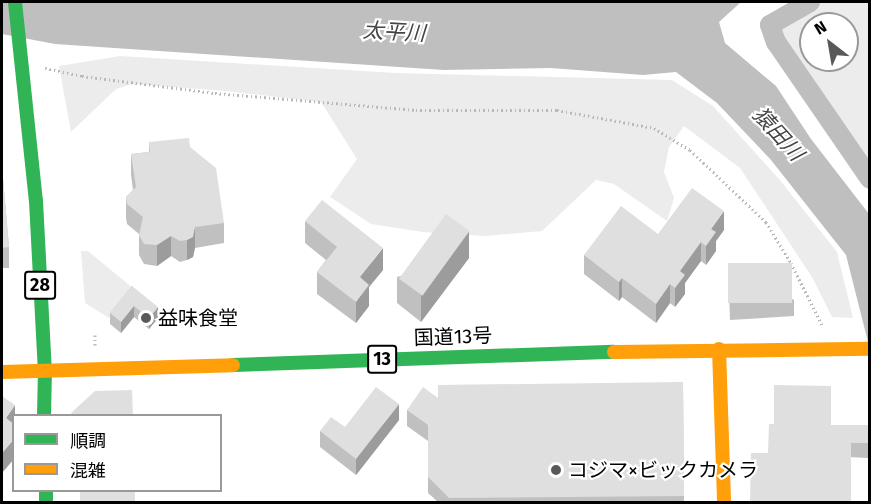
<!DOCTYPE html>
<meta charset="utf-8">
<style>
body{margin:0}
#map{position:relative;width:871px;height:504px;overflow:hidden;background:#fff;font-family:"Fira Sans","Noto Sans JP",sans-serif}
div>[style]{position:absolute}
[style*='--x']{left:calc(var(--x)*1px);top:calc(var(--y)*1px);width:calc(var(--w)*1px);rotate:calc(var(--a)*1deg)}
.green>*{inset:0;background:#ececec}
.water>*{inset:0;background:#bfbfbf}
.path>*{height:3px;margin-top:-1.5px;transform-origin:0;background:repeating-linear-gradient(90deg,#b9b9b9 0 1.5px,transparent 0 4.5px)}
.street>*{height:20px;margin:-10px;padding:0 10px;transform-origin:10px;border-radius:10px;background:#bebebe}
.fast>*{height:14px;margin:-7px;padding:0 7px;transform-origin:7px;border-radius:7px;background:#30b455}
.slow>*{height:14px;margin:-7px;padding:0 7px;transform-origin:7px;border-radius:7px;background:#ff9f0a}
.wall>*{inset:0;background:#c0c0c0}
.shaded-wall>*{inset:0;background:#9c9c9c}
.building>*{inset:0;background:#dfdfdf;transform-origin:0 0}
.dots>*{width:16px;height:16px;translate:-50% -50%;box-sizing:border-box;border:3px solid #fff;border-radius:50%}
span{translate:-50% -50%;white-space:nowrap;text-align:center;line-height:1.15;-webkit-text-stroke:4.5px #fff;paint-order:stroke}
.shield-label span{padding:2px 4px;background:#fff;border:2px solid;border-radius:4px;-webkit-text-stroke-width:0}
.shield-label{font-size:18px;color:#000;font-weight:700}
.poi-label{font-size:20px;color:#000}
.left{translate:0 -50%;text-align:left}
.street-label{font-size:20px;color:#000}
.water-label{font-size:21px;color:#444;font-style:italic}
.frame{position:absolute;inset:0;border:3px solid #000;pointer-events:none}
.legend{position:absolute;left:12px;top:414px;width:210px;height:78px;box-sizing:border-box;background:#fff;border:2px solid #999;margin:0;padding:8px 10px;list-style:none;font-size:18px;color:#000}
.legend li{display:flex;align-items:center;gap:12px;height:30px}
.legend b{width:30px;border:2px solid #999}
.north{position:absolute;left:799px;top:12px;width:60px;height:60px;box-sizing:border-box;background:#fff;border:2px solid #999;border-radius:50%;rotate:329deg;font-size:16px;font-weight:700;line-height:24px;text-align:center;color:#000}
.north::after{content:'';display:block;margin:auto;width:21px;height:27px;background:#595959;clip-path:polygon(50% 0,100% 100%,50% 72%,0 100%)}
</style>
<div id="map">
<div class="green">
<div style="clip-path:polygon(evenodd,819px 2px,869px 2px,869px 170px,780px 37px,783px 22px,819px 2px,811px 24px,847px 24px,847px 60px,811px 60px,811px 24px)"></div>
<div style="clip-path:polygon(120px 56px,395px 73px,672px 80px,713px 106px,779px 179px,837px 252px,853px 318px,832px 317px,812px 277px,740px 168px,684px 126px,669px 147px,664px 172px,674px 198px,667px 221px,614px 184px,596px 180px,542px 231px,486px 236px,423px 232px,371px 224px,330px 197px,357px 159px,321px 102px,226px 91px,132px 84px,116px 89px,71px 132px,59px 66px)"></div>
<div style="clip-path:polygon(81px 251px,88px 251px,134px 289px,109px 318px,85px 303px)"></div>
</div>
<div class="water">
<div style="clip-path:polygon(2px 2px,741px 2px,719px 22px,725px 43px,776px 86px,811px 139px,869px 214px,869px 346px,846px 255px,771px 160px,717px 103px,676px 72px,643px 75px,551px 68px,444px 70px,55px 44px,2px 34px)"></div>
</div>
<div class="path">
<div style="--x:45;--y:68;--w:38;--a:12"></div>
<div style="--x:82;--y:76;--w:134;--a:7.3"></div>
<div style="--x:215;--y:93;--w:202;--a:4.8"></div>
<div style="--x:416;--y:110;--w:141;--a:0"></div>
<div style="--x:557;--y:110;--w:99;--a:10.5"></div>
<div style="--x:654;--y:128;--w:42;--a:31.4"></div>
<div style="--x:690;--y:150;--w:105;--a:43.5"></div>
<div style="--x:766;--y:222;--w:48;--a:58.6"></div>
<div style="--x:791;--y:263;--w:69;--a:63.4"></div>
<div style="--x:95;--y:345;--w:10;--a:-90"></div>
</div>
<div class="street">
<div style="--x:810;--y:2;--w:46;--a:150.1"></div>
<div style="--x:770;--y:25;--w:18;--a:71"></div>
<div style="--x:776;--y:42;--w:166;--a:55.5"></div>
</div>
<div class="fast">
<div style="--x:15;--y:2;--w:200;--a:84"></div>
<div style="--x:36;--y:201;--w:169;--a:87"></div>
<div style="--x:233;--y:365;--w:381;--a:-2"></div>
<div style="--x:44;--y:416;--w:46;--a:-88.8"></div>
<div style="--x:46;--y:490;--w:12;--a:90"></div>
</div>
<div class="slow">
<div style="--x:719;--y:349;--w:153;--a:88.1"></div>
<div style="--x:614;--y:352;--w:256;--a:-0.7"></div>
<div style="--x:2;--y:372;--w:231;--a:-1.7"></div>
</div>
<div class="wall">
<div style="clip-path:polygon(149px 142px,190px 147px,224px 223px,224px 243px,195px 248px,193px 257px,187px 260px,180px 262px,171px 256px,157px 266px,144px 264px,139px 255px,139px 234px,127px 224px,126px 218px,126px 197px,133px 190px,131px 175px,131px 154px,149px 152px)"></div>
<div style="clip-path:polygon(2px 167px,9px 247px,9px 268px,2px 268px)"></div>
<div style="clip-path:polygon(305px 221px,383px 270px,369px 287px,369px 306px,356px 323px,317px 294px,317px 272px,326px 260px,305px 243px)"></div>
<div style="clip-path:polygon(724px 230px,716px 241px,716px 251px,706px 265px,701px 261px,685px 283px,685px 294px,675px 307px,670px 303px,656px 323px,622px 297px,619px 301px,584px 274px,584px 255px,658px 234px)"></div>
<div style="clip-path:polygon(469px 258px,421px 322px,397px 303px,397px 277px)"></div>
<div style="clip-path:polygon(728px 263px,794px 300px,794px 316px,730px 320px)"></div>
<div style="clip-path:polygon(132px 286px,158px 318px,149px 329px,134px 317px,121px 333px,110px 324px,110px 313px)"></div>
<div style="clip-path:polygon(683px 382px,684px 502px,438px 502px,428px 493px,428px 441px,407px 426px,407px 410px,438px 398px)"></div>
<div style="clip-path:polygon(399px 420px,356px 475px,320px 447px,320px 431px)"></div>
<div style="clip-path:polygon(868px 425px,868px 458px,768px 453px)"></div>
</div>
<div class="shaded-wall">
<div style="clip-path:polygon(724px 211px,724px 230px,716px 241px,716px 251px,706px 265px,706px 246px,711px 229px)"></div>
<div style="clip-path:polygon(195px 227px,195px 248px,193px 257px,187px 260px,187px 240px)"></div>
<div style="clip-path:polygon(469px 231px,469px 258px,421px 322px,421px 295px)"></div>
<div style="clip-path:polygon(171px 236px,171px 256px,157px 266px,157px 245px)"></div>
<div style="clip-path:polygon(701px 242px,701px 261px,685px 283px,685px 294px,675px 307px,675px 288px,680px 271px)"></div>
<div style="clip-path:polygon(383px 248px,383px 270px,369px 287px,369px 306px,356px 323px,356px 302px,360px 277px)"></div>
<div style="clip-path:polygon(622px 278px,622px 297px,619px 301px,619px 282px)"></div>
<div style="clip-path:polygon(670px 284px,670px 303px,656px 323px,656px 304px)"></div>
<div style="clip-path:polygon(134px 306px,134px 317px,121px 333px,121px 322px)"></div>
<div style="clip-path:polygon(158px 307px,158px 318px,149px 329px,149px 318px)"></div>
<div style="clip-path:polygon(399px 404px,399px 420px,356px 475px,356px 459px)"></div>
<div style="clip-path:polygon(15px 405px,15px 416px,14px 416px,14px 427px,6px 418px)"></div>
<div style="clip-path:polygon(14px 439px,14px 459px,2px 473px,2px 453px)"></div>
</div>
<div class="building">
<div style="clip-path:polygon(189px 138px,190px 147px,216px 168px,224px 223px,195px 227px,193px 237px,187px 240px,180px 241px,171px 236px,157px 245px,144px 244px,139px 235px,143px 217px,127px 204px,126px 197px,136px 187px,131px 154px,150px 152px,149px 142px)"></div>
<div style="clip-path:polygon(2px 167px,9px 247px,2px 248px)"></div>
<div style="clip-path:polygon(692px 188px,724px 211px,711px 229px,716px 232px,706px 246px,701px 242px,680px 271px,685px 275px,675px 288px,670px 284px,656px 304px,622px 278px,619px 282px,584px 255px,621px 206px,658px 234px)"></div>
<div style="clip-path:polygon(322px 200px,383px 248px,360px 277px,369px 285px,356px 302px,317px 272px,337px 247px,305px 221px)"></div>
<div style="left:446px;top:214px;width:29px;height:80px;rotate:36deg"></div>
<div style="left:728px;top:263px;width:64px;height:40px"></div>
<div style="clip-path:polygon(132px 286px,158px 307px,149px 318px,134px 306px,121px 322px,110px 313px)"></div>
<div style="clip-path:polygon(683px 382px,684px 496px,449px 498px,428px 477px,428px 425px,407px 410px,423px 387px,438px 398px,438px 385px)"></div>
<div style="clip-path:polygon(774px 385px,831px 386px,831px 425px,868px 425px,868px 443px,851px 443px,851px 502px,750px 502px,751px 453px,768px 453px,769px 424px,774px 424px)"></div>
<div style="clip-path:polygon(376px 387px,399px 404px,356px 459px,320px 431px,331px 417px,345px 427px)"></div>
<div style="clip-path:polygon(132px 390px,133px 416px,74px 416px,71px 413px,95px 391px)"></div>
<div style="clip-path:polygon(2px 396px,15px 405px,6px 418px,14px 424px,14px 439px,2px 453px)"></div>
<div style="left:80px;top:490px;width:55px;height:12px"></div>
</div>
<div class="dots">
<div style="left:146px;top:318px;background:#595959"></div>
<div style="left:556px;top:470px;background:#595959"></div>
</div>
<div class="shield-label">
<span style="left:40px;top:285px">28</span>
<span style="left:382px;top:359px">13</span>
</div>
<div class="poi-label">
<span class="left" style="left:158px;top:318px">益味食堂</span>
<span class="left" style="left:568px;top:470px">コジマ×ビックカメラ</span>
</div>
<div class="street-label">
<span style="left:453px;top:337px;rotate:-2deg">国道13号</span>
</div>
<div class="water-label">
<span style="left:394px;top:32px;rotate:3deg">太平川</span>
<span style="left:778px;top:134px;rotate:48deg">猿田川</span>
</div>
<div class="frame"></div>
<ul class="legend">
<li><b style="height:8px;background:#30b455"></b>順調</li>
<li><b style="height:8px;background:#ff9f0a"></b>混雑</li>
</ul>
<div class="north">N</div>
</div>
